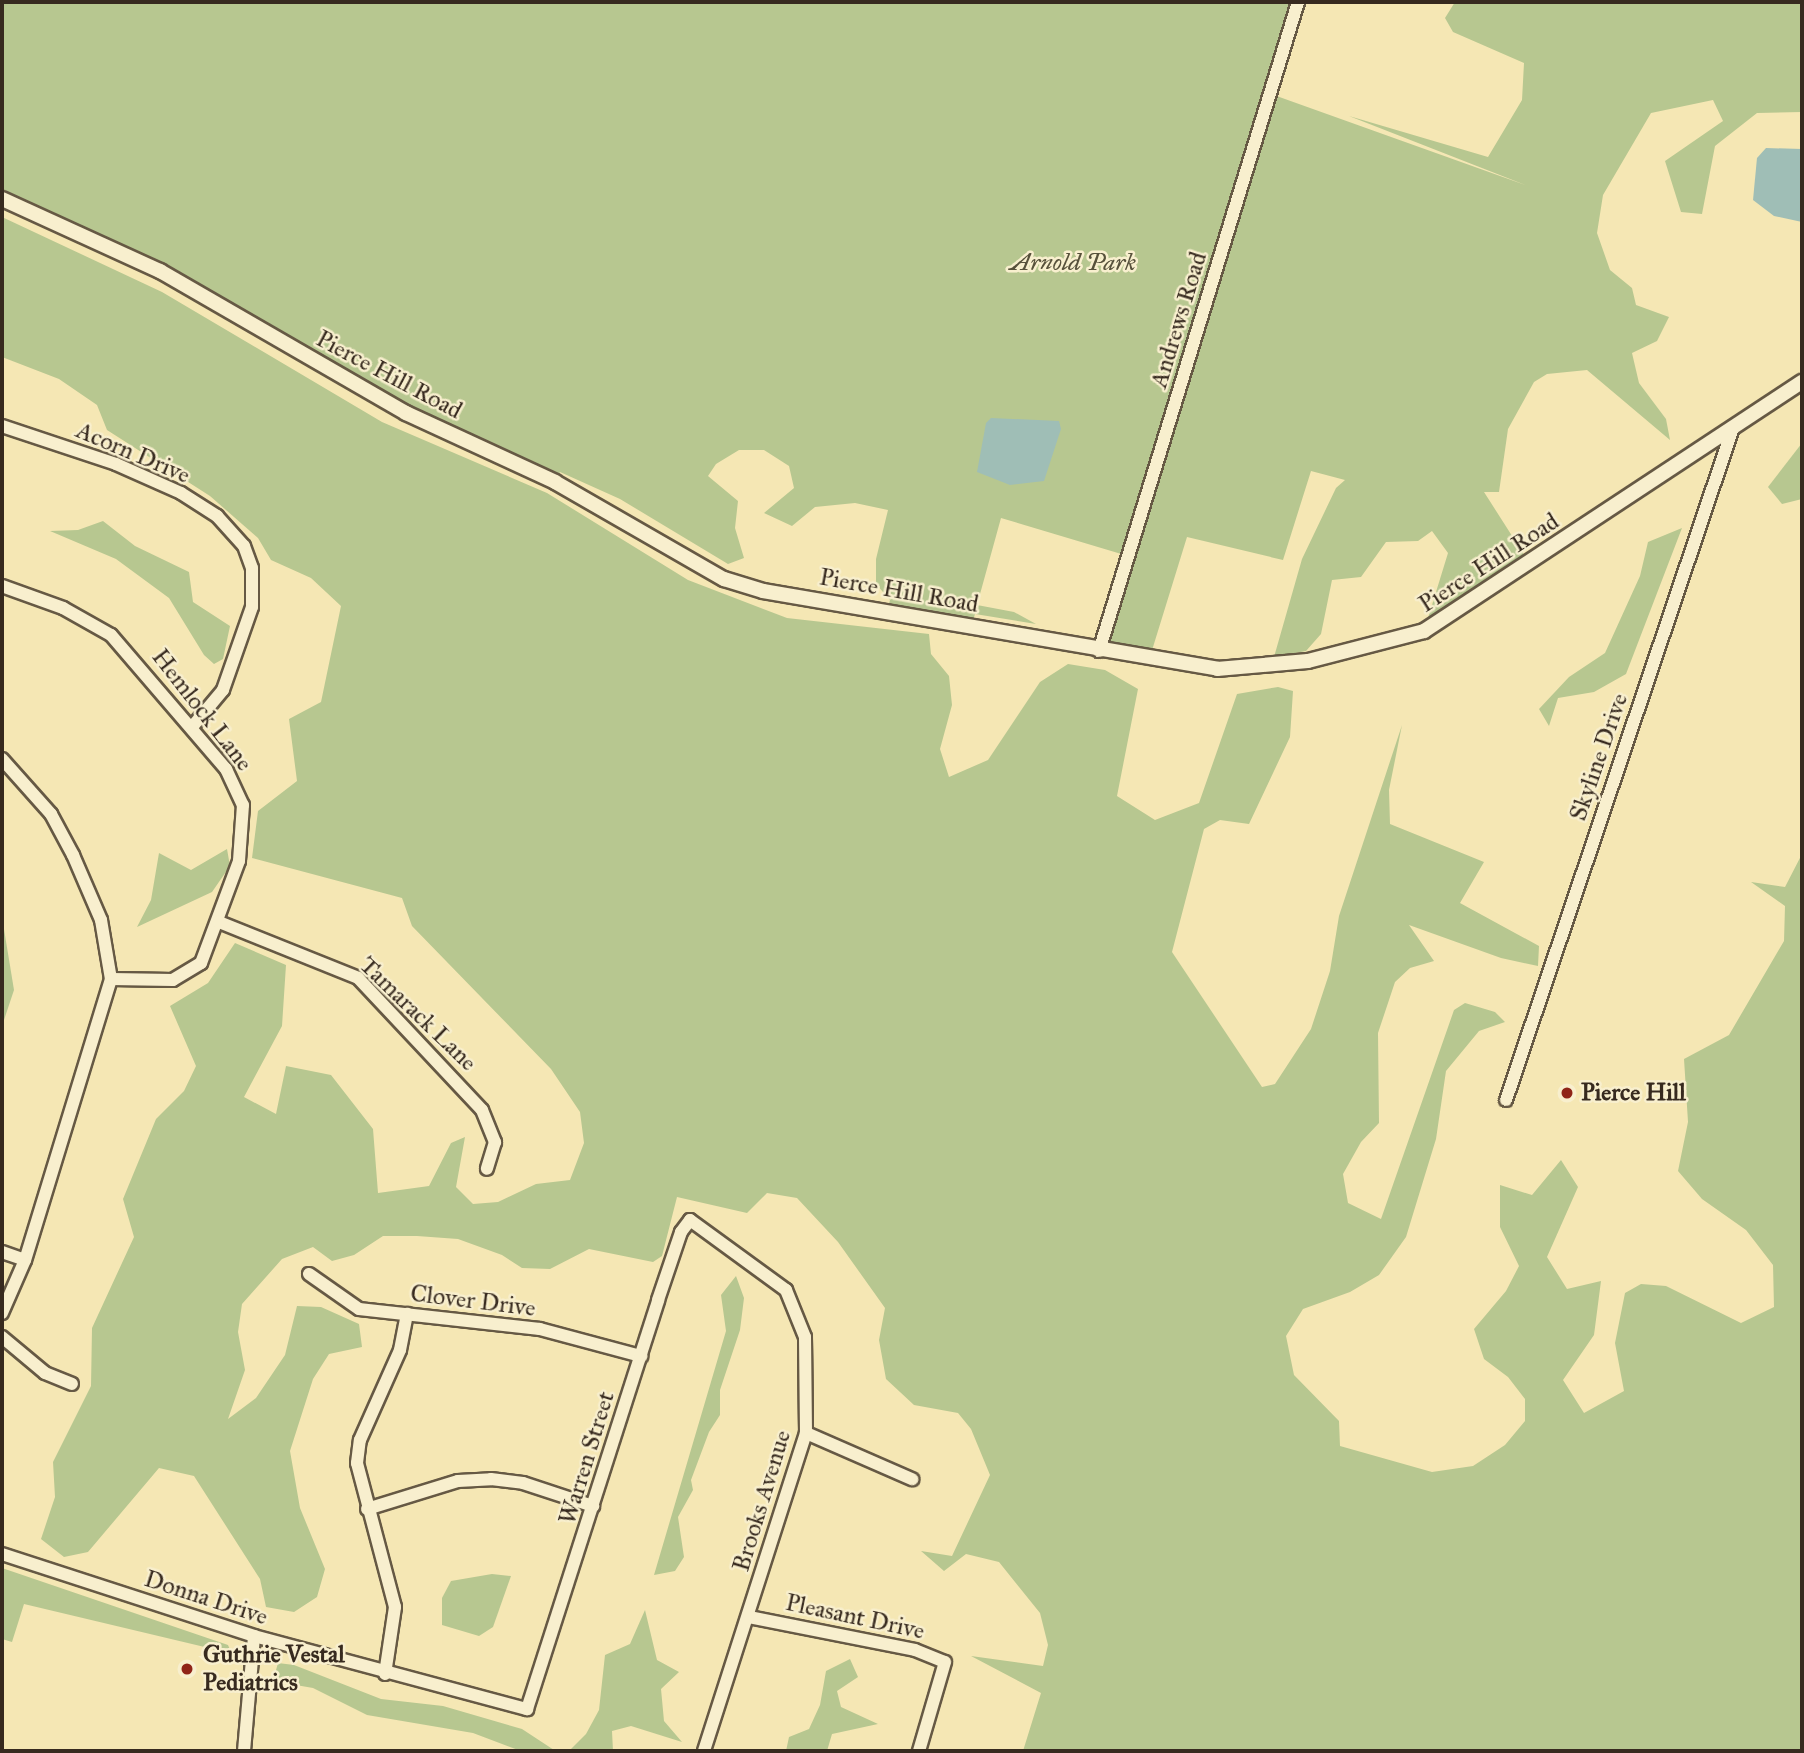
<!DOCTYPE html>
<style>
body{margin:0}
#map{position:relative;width:1804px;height:1753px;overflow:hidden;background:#f5e7b4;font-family:"IM FELL Great Primer",serif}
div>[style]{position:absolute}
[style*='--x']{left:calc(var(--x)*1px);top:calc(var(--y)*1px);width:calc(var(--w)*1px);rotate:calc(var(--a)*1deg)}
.green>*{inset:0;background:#b7c790}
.water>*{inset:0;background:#9fbeb6}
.roads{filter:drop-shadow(2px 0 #665944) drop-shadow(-2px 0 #665944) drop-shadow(0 2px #665944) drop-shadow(0 -2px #665944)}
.minor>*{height:12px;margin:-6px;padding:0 6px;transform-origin:6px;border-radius:6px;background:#f8efce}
.tertiary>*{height:14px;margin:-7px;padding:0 7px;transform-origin:7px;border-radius:7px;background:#f8efce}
.dots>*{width:19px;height:19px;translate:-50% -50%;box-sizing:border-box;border:4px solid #f8efce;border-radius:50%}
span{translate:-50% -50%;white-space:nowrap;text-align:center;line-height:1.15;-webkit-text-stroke:5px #f8efce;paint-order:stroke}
.park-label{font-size:24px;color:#57513b;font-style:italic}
.street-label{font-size:24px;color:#372a1f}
.poi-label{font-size:24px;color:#372a1f;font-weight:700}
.left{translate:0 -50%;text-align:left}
.frame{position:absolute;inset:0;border:4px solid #372a1f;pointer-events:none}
</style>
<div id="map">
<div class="green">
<div style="clip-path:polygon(2px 2px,1298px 2px,1271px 94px,1528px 186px,1349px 116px,1488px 157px,1522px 100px,1524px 63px,1453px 32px,1445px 18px,1455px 2px,1802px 2px,1802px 112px,1757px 113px,1715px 146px,1702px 214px,1681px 212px,1665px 161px,1723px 121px,1713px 100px,1651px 113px,1603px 195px,1597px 233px,1610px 270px,1632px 288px,1636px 305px,1669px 317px,1657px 341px,1632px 353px,1639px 383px,1666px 419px,1670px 440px,1587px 370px,1547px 374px,1534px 382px,1508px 429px,1499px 492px,1484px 492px,1530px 564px,1424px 631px,1448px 553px,1432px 531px,1418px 541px,1386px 542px,1361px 577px,1332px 580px,1321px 634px,1306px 651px,1274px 657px,1302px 559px,1336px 488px,1345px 480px,1311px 471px,1283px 560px,1187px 537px,1149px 660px,1099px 651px,1128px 556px,1001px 518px,977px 605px,1014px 612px,1036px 624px,975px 614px,971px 627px,887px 611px,890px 600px,876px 584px,876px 559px,888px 510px,855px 503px,815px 507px,792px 526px,764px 513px,794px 488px,789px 466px,764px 450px,739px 450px,716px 464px,708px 476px,738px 501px,735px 528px,744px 558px,728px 564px,620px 499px,560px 472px,555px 482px,406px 413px,160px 271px,2px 199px)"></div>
<div style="clip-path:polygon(2px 217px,162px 292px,382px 422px,547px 493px,688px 580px,787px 618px,929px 634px,931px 654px,949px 676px,952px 705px,940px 749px,949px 777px,988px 760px,1040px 682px,1068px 664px,1105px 670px,1138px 689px,1117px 796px,1155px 820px,1199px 803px,1237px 694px,1278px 687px,1293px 691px,1290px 737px,1249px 824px,1220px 820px,1204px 829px,1172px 952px,1262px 1087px,1275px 1084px,1311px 1029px,1330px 971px,1339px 916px,1402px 725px,1389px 790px,1390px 824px,1484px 862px,1460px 903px,1539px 946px,1538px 966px,1501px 958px,1409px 925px,1434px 961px,1410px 968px,1395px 982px,1378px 1033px,1379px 1123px,1361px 1142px,1343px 1174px,1348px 1203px,1381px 1219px,1454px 1010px,1465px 1003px,1495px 1012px,1505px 1022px,1479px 1031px,1446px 1071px,1436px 1139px,1406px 1237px,1379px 1275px,1350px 1292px,1303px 1309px,1286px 1336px,1294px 1375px,1339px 1421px,1340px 1446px,1432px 1472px,1473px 1466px,1505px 1445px,1525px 1421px,1525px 1399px,1508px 1377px,1484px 1359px,1474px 1329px,1506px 1291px,1519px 1266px,1500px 1227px,1500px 1185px,1532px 1195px,1561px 1160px,1578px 1187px,1547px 1257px,1567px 1289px,1601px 1281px,1594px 1335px,1563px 1380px,1584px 1413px,1624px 1391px,1615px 1343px,1625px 1293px,1641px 1284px,1666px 1286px,1741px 1323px,1774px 1307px,1773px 1265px,1746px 1230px,1702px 1199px,1678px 1171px,1688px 1122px,1684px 1059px,1729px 1035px,1784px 941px,1785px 906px,1751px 882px,1785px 887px,1802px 854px,1802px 1751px,1023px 1751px,1041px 1693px,971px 1656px,1043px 1666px,1048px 1645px,1040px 1613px,999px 1562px,966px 1554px,944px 1571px,921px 1551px,952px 1556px,990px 1475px,971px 1429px,958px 1413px,914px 1405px,886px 1379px,879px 1340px,885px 1308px,838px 1242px,797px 1198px,767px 1193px,747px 1213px,677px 1197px,662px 1256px,653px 1262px,589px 1249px,550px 1269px,522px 1268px,502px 1255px,458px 1239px,417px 1236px,383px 1236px,354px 1255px,332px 1261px,313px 1247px,282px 1259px,242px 1304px,238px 1332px,245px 1370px,228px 1419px,256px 1398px,285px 1355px,297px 1306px,321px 1307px,359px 1324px,362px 1347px,329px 1354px,313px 1379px,290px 1451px,300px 1508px,325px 1569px,317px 1597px,294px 1612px,266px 1607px,260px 1579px,194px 1476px,159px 1468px,88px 1552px,64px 1557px,41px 1539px,55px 1497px,53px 1462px,91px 1386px,92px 1328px,134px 1237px,123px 1199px,156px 1119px,184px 1091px,196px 1066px,170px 1006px,208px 983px,235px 943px,286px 965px,282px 1026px,244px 1097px,276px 1114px,286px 1066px,331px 1075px,373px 1129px,378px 1193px,429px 1186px,451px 1143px,465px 1137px,456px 1187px,473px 1204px,498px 1202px,536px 1184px,570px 1180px,584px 1143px,580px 1112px,551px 1069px,412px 926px,402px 898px,252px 858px,258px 811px,297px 781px,289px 719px,321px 702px,341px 606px,311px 578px,271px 560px,258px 538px,210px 496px,107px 430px,97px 405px,59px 379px,2px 357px)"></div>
<div style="clip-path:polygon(1802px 443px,1802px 499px,1782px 504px,1768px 487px)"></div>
<div style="clip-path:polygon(103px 521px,135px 546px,189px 572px,193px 602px,230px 626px,223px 659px,214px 664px,204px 655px,169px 598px,116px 559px,50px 531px,78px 530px)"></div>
<div style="clip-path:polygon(1682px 528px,1626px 674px,1594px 692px,1558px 698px,1549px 726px,1539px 709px,1569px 677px,1605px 653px,1640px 576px,1648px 542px)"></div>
<div style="clip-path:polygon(227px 849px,230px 866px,212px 892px,137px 927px,151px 900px,159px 853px,191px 870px)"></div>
<div style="clip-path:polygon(2px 917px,14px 990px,2px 1026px)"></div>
<div style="clip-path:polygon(736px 1276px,744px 1298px,740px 1330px,720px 1390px,720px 1415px,709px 1432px,691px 1480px,693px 1490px,678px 1517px,684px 1557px,675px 1571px,654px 1575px,726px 1331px,721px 1295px)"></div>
<div style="clip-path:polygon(2px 1568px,228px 1645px,235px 1662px,226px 1664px,213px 1649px,24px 1604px,12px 1642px,2px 1639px)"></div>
<div style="clip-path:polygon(492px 1574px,511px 1576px,493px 1627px,479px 1636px,442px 1625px,442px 1598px,451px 1581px)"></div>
<div style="clip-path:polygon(645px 1610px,657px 1660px,679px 1672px,661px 1689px,664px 1721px,682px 1742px,631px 1726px,612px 1731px,613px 1751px,569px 1751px,586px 1734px,599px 1710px,605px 1655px,630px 1644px)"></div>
<div style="clip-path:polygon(850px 1659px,858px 1677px,837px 1691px,841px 1707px,878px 1724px,832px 1734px,827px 1751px,786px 1751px,789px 1737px,809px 1729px,820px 1705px,826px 1671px)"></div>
<div style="clip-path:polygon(278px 1663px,294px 1665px,381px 1699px,443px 1706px,522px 1729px,554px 1750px,564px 1751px,521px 1751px,473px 1733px,367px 1715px,313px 1688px,273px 1681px)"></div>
</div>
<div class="water">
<div style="clip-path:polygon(1766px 148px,1802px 149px,1802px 222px,1774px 216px,1753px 200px,1757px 158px)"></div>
<div style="clip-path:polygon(991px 418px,1059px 421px,1061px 429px,1044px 481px,1010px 485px,977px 472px,986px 423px)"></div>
</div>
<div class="roads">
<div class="minor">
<div style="--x:2;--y:426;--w:120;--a:18.4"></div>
<div style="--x:116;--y:464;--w:71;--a:24"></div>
<div style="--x:181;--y:493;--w:43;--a:32.6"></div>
<div style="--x:217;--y:516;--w:40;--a:48"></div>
<div style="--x:244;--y:546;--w:23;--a:70"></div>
<div style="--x:252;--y:568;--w:39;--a:90"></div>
<div style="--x:252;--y:607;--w:88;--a:109.3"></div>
<div style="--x:223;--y:690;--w:48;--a:130"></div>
<div style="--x:2;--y:586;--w:65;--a:19.8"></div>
<div style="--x:63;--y:608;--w:55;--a:29.4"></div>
<div style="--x:111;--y:635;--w:177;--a:49.4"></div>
<div style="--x:226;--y:769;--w:40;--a:65"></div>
<div style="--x:243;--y:805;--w:56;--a:94.1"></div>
<div style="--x:239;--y:861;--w:109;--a:110.4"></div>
<div style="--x:201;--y:963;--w:33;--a:149"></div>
<div style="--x:173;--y:980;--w:62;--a:-179.1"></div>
<div style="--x:1099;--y:651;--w:679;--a:-72.95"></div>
<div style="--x:2;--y:759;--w:74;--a:48.3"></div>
<div style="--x:51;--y:814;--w:47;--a:61.8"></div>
<div style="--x:73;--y:855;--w:71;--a:66.7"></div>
<div style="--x:101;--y:920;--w:60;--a:80.4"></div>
<div style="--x:111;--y:979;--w:294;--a:107"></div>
<div style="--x:25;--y:1260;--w:58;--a:113.5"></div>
<div style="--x:219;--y:922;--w:150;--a:21.9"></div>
<div style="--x:358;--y:978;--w:181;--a:46.8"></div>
<div style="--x:482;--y:1110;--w:35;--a:68"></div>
<div style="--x:495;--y:1142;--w:28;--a:107"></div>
<div style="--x:1506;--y:1100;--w:709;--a:-71.34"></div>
<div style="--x:2;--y:1252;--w:24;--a:19"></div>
<div style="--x:309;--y:1274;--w:61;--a:35"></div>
<div style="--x:359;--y:1309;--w:182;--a:6.3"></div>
<div style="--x:540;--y:1329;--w:105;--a:15"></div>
<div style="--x:2;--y:1337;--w:56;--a:39.9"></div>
<div style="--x:45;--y:1373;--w:29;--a:22"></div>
<div style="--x:806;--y:1433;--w:116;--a:23.5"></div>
<div style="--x:367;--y:1509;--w:95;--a:-17.1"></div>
<div style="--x:458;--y:1481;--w:33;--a:-3"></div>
<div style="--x:491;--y:1479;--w:32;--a:7"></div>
<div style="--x:523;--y:1483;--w:74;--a:18.2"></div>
<div style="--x:2;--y:1554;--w:265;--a:18"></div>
<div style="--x:254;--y:1636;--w:283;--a:15"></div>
<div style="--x:527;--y:1709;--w:429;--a:-72.2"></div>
<div style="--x:658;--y:1300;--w:72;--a:-71.3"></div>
<div style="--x:681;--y:1232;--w:15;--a:-53"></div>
<div style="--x:690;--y:1220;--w:119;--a:36.1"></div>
<div style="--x:786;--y:1290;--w:51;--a:68"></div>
<div style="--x:805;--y:1337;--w:96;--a:89.4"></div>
<div style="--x:806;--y:1433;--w:334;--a:107.8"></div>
<div style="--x:749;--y:1617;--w:169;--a:11.2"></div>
<div style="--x:915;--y:1650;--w:32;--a:22"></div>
<div style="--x:945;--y:1662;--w:93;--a:106.3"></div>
<div style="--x:385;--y:1674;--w:68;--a:-81.5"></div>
<div style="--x:395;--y:1607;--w:149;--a:-104.8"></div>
<div style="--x:357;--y:1463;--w:23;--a:-83"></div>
<div style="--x:360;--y:1440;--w:98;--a:-66"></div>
<div style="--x:400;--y:1350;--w:37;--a:-79"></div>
<div style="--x:244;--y:1751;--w:115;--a:-85"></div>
</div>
<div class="tertiary">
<div style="--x:2;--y:199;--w:174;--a:24.5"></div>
<div style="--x:160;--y:271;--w:284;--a:30"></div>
<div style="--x:406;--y:413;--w:164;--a:24.8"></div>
<div style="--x:555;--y:482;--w:195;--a:29.9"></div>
<div style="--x:724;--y:579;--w:41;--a:17.1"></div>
<div style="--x:763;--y:591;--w:461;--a:9.7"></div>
<div style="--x:1217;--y:669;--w:91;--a:-5"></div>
<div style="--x:1308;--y:661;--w:120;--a:-14.5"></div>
<div style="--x:1424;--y:631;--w:453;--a:-33.4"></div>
</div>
</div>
<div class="dots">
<div style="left:1567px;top:1093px;background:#8f2418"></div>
<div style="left:187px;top:1669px;background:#8f2418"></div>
</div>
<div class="park-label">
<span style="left:1073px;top:263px">Arnold Park</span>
</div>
<div class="street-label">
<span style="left:1179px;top:320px;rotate:-73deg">Andrews Road</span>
<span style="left:389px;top:375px;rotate:28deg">Pierce Hill Road</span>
<span style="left:133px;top:453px;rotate:23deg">Acorn Drive</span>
<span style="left:1489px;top:563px;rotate:-33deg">Pierce Hill Road</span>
<span style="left:899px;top:591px;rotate:10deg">Pierce Hill Road</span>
<span style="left:202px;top:710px;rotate:52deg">Hemlock Lane</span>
<span style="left:1599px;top:757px;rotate:-71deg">Skyline Drive</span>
<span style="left:418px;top:1014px;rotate:44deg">Tamarack Lane</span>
<span style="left:473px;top:1301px;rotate:7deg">Clover Drive</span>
<span style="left:587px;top:1458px;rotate:-73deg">Warren Street</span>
<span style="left:762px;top:1501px;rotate:-73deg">Brooks Avenue</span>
<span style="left:206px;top:1598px;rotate:18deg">Donna Drive</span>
<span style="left:855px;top:1617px;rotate:12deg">Pleasant Drive</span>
</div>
<div class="poi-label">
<span class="left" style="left:1581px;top:1093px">Pierce Hill</span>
<span class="left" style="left:203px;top:1669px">Guthrie Vestal<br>Pediatrics</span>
</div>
<div class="frame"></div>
</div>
